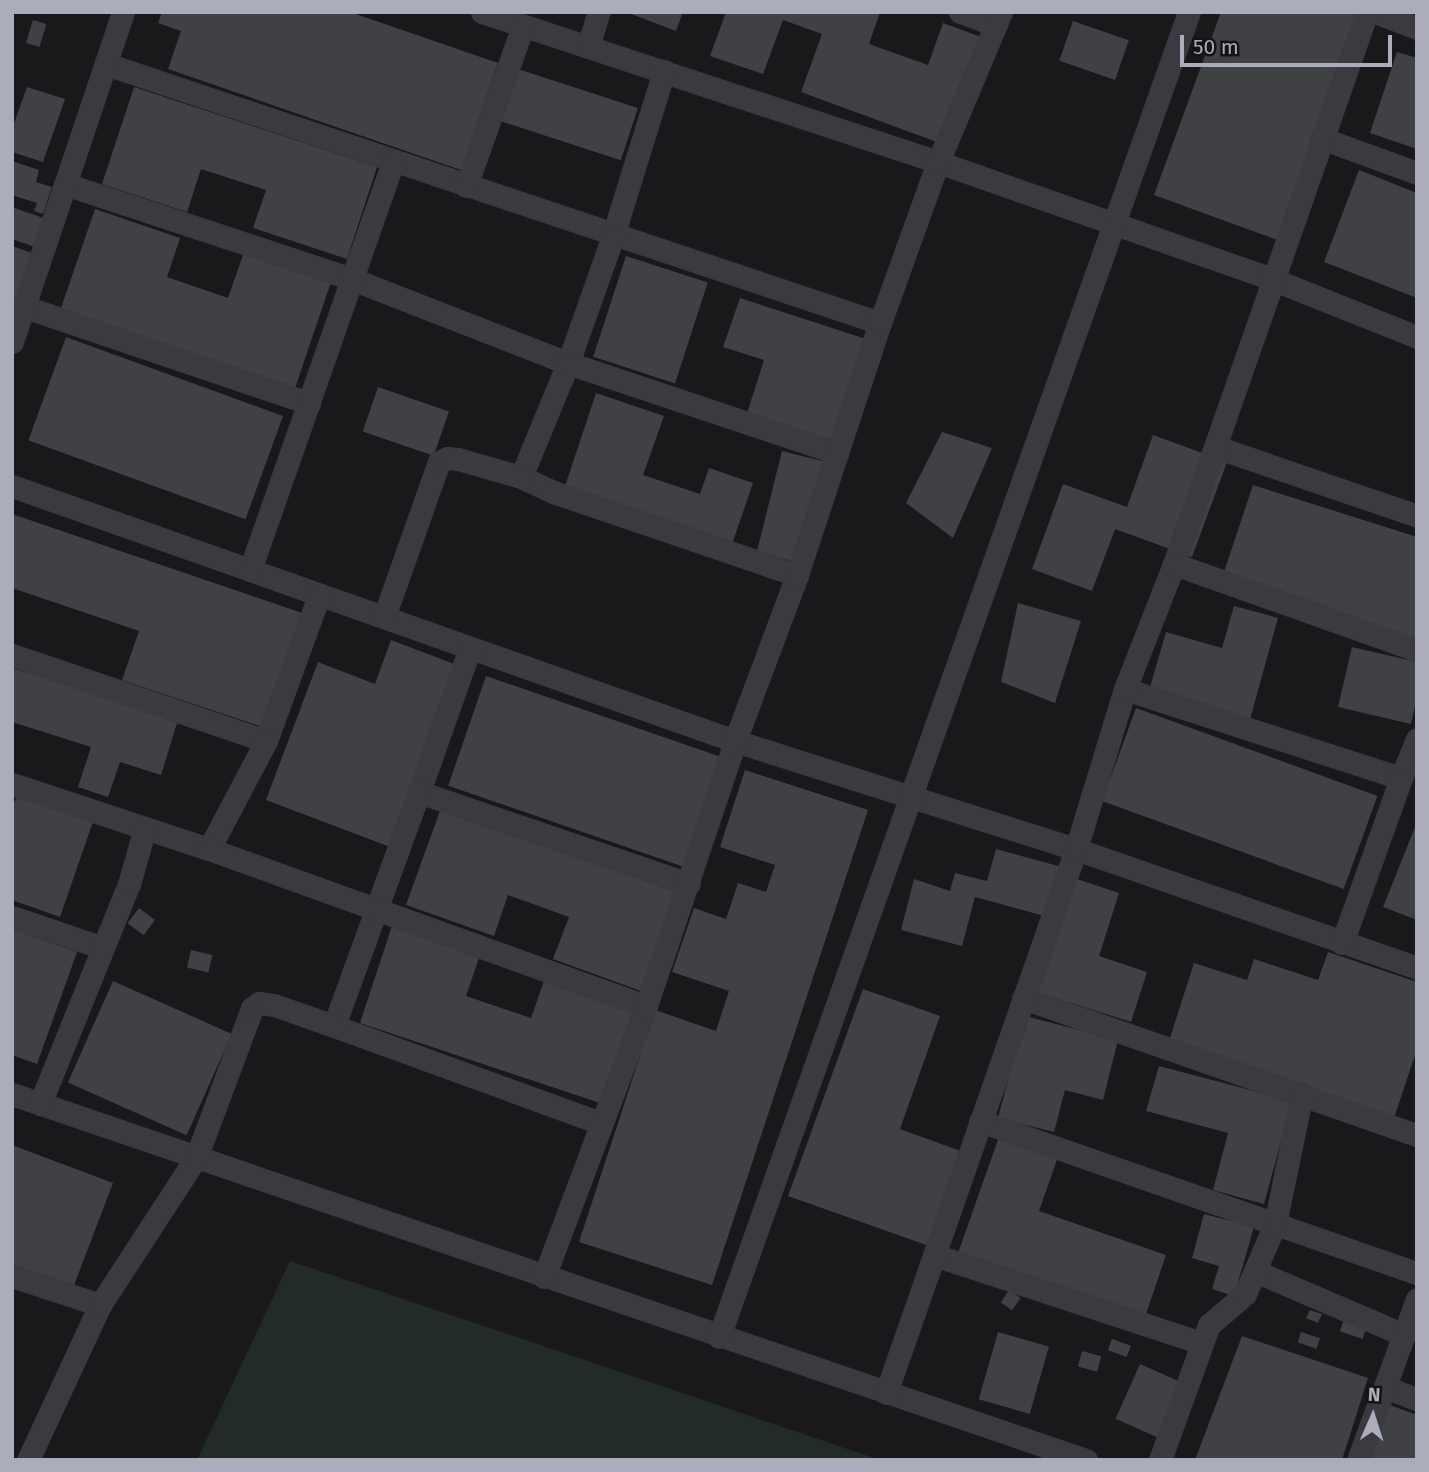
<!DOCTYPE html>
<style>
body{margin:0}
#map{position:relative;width:1429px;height:1472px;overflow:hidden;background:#19191b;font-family:"Fira Sans",sans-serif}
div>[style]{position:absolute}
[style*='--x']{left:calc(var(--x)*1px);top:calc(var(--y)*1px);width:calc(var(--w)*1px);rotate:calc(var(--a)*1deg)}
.green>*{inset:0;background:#222b25}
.building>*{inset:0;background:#404145;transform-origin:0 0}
.street>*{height:23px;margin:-11.5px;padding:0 11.5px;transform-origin:11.5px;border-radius:11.5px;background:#3a3a40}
span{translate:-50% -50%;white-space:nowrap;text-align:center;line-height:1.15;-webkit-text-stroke:5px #141416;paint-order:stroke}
.frame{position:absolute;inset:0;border:14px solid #abadbb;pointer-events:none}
.north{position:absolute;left:1338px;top:1381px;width:70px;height:70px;-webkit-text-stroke:5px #141416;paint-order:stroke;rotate:3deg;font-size:19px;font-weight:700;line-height:28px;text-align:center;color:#abadbb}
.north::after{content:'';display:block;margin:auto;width:24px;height:32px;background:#abadbb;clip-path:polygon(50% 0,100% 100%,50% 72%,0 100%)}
.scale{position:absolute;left:1180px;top:35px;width:212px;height:32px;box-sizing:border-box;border:4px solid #abadbb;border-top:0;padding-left:9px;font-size:21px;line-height:24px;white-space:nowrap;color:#abadbb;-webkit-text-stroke:5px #141416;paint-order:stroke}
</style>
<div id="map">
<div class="green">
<div style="clip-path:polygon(290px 1261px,523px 1339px,880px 1460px,197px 1460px)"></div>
</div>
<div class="building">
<div style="clip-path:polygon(162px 12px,350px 12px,498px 63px,461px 170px,168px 69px,181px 31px,158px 23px)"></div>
<div style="clip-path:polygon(626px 12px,683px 12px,676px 31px)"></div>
<div style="clip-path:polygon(726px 12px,880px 12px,869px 44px,928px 65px,943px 23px,984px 38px,945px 145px,801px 92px,822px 34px,783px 20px,763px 74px,710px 56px)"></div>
<div style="clip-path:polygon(1221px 12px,1364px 12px,1280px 241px,1154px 195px)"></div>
<div style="left:33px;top:20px;width:14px;height:24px;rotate:17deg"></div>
<div style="left:1073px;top:21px;width:59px;height:42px;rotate:19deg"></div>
<div style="clip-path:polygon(1397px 52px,1417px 58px,1417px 149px,1370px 133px)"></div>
<div style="left:518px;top:69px;width:126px;height:55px;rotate:18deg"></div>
<div style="clip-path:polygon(27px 87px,65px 99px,43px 162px,12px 152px,12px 129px)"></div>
<div style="clip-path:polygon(134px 87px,377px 167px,347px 259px,253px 228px,266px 190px,201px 169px,187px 212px,102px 184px)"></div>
<div style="clip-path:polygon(12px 161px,39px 170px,36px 182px,52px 187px,43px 214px,34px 211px,37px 203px,12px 195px)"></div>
<div style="clip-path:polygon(1359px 170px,1417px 193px,1417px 298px,1324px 262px)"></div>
<div style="clip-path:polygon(12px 207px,46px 219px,35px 247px,12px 239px)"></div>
<div style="clip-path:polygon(95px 209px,180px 238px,167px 277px,228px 298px,244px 252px,331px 282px,295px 388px,61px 308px)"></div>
<div style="clip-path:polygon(12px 246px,35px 254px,12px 318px)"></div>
<div style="left:626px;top:256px;width:86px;height:106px;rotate:18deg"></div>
<div style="clip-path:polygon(740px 298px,869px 340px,836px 441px,747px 413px,764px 360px,723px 347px)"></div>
<div style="left:66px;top:337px;width:231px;height:110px;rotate:20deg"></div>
<div style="left:378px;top:387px;width:75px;height:47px;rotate:19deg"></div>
<div style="clip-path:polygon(596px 393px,664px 416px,643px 475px,700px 494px,709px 468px,753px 483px,731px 547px,564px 489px)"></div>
<div style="clip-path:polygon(942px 432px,992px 448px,953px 538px,906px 503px)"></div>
<div style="clip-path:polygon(1153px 435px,1227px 462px,1192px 557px,1115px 529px,1092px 591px,1032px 569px,1063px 484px,1127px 507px)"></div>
<div style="left:782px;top:451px;width:45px;height:104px;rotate:14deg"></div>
<div style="clip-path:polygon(1253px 485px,1417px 537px,1417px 643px,1221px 581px)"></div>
<div style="clip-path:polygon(12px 514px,308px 615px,269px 729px,122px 680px,139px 631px,12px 588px)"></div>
<div style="clip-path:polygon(1018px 603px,1081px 621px,1055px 703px,1001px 682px)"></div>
<div style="clip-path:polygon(1234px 606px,1278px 618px,1249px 723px,1148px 694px,1166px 632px,1222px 648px)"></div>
<div style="clip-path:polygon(391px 640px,462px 667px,393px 848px,266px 800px,318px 662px,375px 684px)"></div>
<div style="clip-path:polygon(1352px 647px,1417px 662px,1417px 697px,1411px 724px,1338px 707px)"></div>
<div style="clip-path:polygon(12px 668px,178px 720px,161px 775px,120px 762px,108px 797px,78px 787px,91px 747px,12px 722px)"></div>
<div style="left:486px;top:676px;width:255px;height:116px;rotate:19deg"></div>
<div style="left:1136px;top:708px;width:257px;height:99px;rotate:20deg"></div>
<div style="clip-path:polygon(745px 770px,868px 810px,712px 1285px,579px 1242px,655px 1010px,716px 1031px,729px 991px,672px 972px,694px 908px,726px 919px,738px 883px,766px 892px,775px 865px,720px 847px)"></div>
<div style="clip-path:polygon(19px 790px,95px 816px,60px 917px,12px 900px,12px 808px)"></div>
<div style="clip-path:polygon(441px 808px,676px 892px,641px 991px,553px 959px,569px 917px,508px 895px,494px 936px,406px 905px)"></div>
<div style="clip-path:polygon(1417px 822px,1417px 920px,1383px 907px)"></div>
<div style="clip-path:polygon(996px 849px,1062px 867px,1048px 917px,975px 897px,962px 946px,901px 930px,914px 879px,950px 891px,955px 873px,987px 881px)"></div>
<div style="clip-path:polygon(1071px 877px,1119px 893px,1099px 956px,1147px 972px,1131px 1022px,1034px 991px)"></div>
<div style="left:139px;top:908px;width:20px;height:19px;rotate:37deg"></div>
<div style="clip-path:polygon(392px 926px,480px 955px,466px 996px,531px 1018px,544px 981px,637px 1012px,606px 1105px,360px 1023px)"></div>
<div style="clip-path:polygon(12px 929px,77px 952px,37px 1064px,12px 1055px)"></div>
<div style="left:191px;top:950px;width:22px;height:18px;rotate:13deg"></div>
<div style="clip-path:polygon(1328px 952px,1417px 982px,1417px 1049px,1394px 1118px,1168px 1044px,1194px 963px,1247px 980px,1254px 959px,1318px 980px)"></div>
<div style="left:113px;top:981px;width:130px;height:111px;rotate:24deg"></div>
<div style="clip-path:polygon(863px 989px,940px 1016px,900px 1129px,966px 1153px,932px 1247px,788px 1196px)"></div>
<div style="clip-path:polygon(1025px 1016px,1118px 1040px,1103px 1100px,1065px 1090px,1054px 1132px,998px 1118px)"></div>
<div style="clip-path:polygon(1159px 1066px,1292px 1101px,1264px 1204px,1213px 1190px,1228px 1133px,1146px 1111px)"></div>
<div style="clip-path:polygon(1000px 1134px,1059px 1154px,1039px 1211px,1166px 1255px,1145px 1317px,958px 1253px)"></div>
<div style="clip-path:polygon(12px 1145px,113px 1183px,68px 1301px,12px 1280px)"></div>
<div style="clip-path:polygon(1204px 1214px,1254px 1227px,1234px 1296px,1212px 1289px,1219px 1266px,1192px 1258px)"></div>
<div style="left:1009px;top:1290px;width:14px;height:15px;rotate:34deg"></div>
<div style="clip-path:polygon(1310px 1310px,1322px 1314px,1318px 1323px,1306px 1318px)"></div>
<div style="left:1345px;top:1316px;width:24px;height:16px;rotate:19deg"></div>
<div style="left:998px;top:1332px;width:53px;height:70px;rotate:16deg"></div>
<div style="left:1301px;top:1332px;width:20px;height:11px;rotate:18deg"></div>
<div style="clip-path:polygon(1242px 1336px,1368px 1378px,1342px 1460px,1195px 1460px)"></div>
<div style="left:1112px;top:1339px;width:20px;height:12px;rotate:20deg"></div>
<div style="left:1082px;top:1351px;width:20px;height:16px;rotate:15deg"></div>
<div style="left:1140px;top:1364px;width:45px;height:60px;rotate:24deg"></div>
<div style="clip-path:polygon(1387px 1404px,1417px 1415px,1417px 1460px,1366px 1460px)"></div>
</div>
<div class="street">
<div style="--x:482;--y:12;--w:480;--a:18.2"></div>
<div style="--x:938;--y:162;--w:354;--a:19.3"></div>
<div style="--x:1272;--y:279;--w:156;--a:21.8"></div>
<div style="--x:960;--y:12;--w:38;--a:20"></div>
<div style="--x:1375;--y:12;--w:45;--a:20.9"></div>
<div style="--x:588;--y:47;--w:37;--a:-73"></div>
<div style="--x:106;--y:64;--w:816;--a:18.5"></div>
<div style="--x:664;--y:71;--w:173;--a:107.2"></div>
<div style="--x:613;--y:236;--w:135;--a:109.5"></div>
<div style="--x:568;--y:363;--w:123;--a:112.4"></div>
<div style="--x:521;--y:477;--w:35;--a:25"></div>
<div style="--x:553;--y:492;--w:258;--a:18.8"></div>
<div style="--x:1321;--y:138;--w:102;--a:20"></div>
<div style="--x:65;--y:184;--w:302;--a:18.3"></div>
<div style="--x:352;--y:279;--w:232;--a:21.3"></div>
<div style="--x:568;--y:363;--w:284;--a:18.5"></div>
<div style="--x:466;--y:186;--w:170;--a:-70.4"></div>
<div style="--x:25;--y:307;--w:300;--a:18.7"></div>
<div style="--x:12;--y:342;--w:348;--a:-71.4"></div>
<div style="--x:1216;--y:447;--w:213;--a:18.9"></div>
<div style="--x:12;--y:486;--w:767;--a:19.43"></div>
<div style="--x:735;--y:741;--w:358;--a:17.6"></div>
<div style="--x:1076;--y:849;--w:361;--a:19.2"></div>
<div style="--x:1174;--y:564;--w:585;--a:-70.73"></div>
<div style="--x:250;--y:570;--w:432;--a:-70.7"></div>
<div style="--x:384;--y:617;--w:164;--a:-70.5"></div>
<div style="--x:439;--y:462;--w:9;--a:-27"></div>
<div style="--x:447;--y:458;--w:11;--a:5"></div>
<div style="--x:458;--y:459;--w:66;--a:15.9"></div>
<div style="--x:470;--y:648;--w:153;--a:109.5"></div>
<div style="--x:419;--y:792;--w:285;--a:18.8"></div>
<div style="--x:12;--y:655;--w:268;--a:18.7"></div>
<div style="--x:266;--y:741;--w:155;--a:-70"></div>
<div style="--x:1125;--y:689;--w:290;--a:17.9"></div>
<div style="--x:1401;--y:778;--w:42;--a:-67.7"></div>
<div style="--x:12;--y:784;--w:207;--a:18.3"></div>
<div style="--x:209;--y:849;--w:122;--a:-62.2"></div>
<div style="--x:419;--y:792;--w:249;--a:110"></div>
<div style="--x:334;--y:1026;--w:284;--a:20"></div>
<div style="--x:209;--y:849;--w:464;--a:19.8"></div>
<div style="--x:12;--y:917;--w:96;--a:18.8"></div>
<div style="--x:1342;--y:943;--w:175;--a:-70.3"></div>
<div style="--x:1023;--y:998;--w:417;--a:19.2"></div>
<div style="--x:12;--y:1094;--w:1135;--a:18.82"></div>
<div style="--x:40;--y:1104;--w:237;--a:-68"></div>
<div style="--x:129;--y:884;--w:58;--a:-74.1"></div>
<div style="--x:980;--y:1121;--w:463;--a:19.2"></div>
<div style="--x:934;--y:1255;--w:282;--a:18.2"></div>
<div style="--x:1255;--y:1271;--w:162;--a:23.2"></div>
<div style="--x:12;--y:1276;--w:93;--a:18.2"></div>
<div style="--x:544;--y:1277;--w:290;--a:-69.4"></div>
<div style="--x:646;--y:1006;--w:280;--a:-71.4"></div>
<div style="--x:735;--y:741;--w:177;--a:-69.5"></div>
<div style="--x:797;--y:575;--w:265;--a:-71.8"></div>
<div style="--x:880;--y:323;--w:171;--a:-70.2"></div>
<div style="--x:938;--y:162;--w:163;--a:-67.2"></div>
<div style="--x:719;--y:1337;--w:1406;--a:-70.47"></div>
<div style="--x:1385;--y:1387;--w:34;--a:21"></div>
<div style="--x:886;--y:1393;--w:576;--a:-70.75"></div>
<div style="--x:1076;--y:849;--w:167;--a:-73"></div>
<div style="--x:1125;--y:689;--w:134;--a:-68.6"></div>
<div style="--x:1174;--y:564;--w:258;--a:19.5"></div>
<div style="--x:28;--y:1460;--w:171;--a:-65.1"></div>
<div style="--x:100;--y:1305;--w:176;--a:-56.9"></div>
<div style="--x:196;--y:1158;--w:160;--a:-69.5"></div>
<div style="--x:252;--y:1008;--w:9;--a:-36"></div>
<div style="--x:259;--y:1003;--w:15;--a:8"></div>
<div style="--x:274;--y:1005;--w:64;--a:19.3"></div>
<div style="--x:1160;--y:1460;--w:144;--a:-70.1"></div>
<div style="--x:1209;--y:1325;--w:48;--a:-40.7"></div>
<div style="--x:1245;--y:1294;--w:76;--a:-66.8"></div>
<div style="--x:1275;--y:1224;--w:133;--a:-78.3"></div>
<div style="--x:1358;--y:1460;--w:171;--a:-69.9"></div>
</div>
<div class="frame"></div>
<div class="north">N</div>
<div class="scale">50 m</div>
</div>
